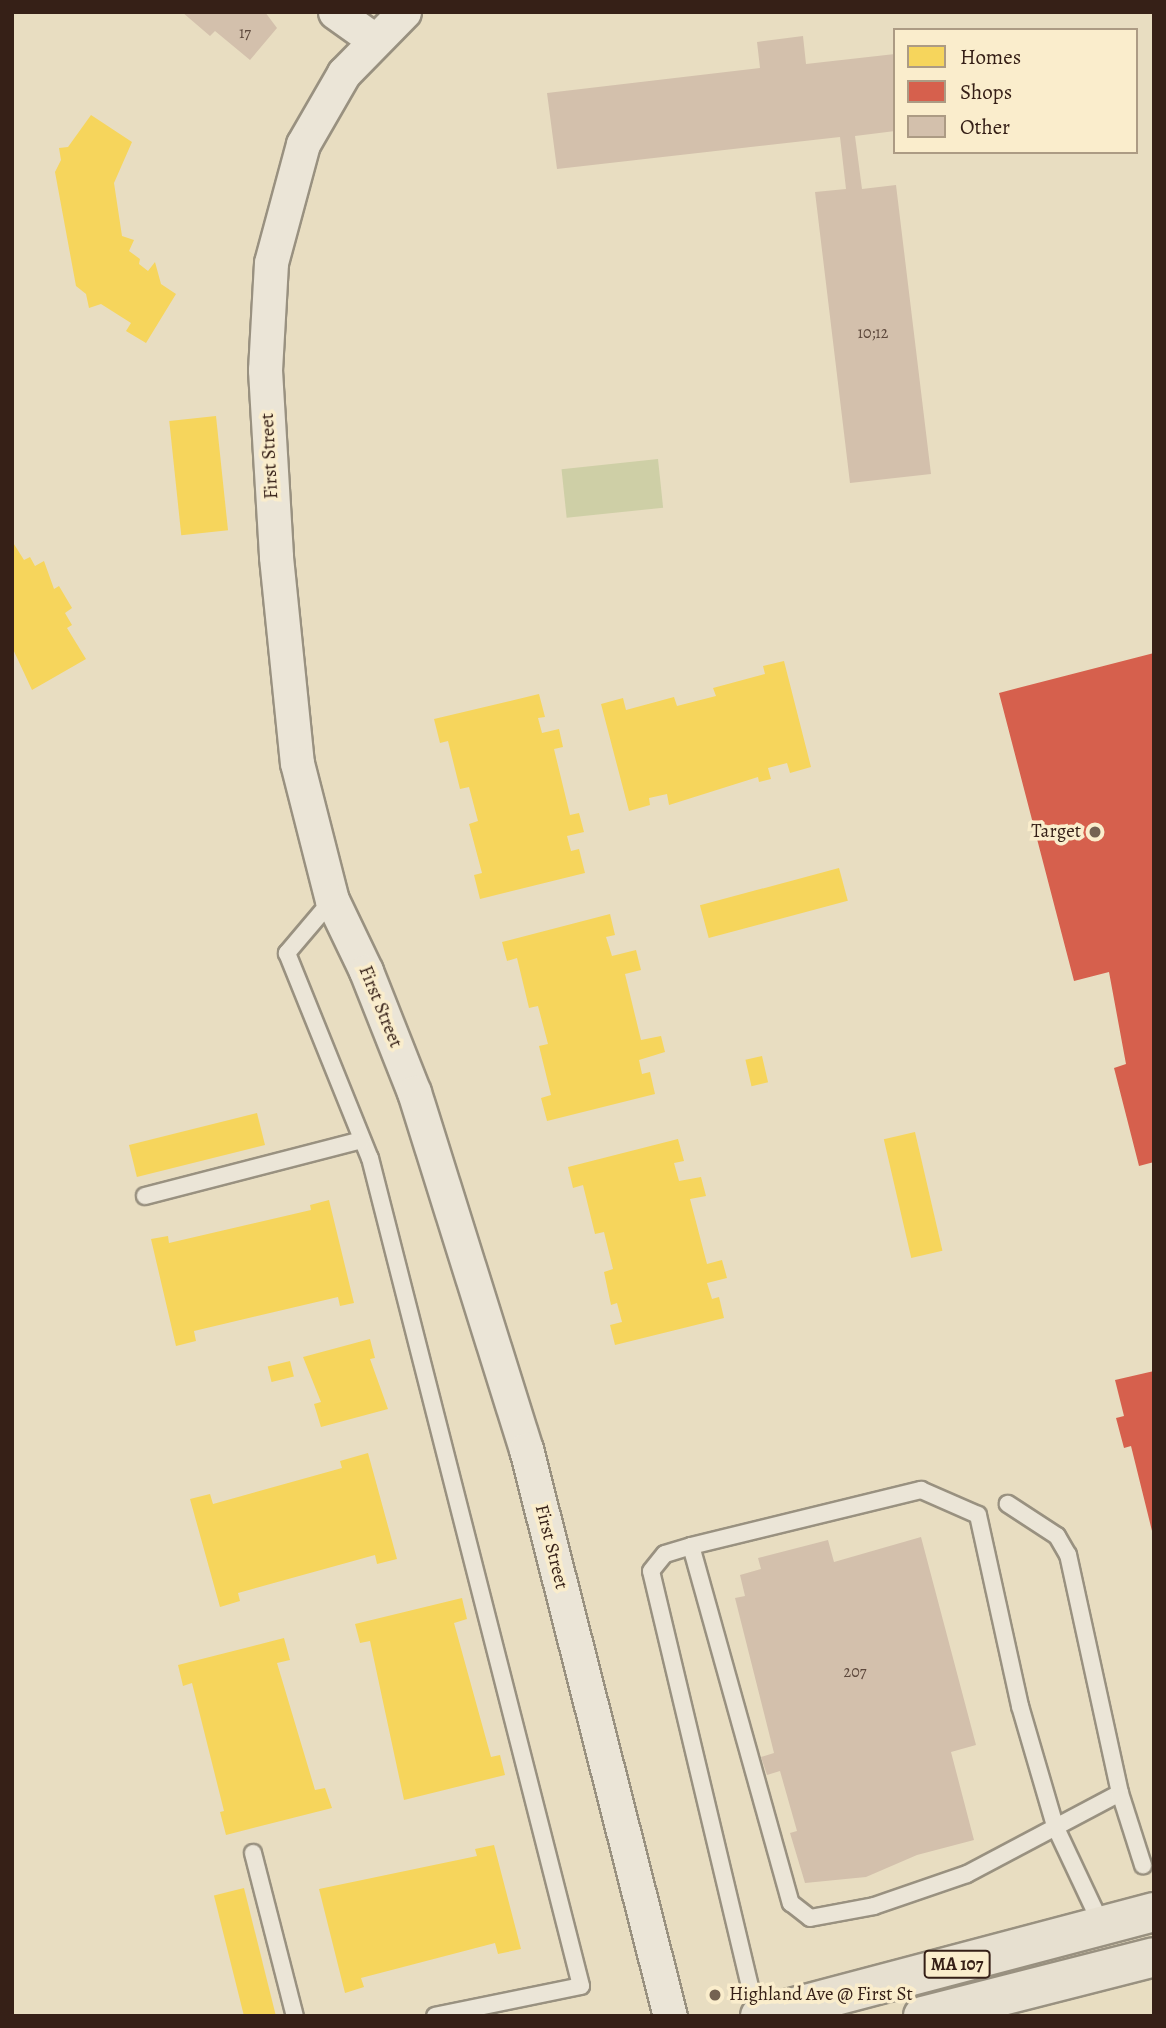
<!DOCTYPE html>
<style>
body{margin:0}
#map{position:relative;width:1166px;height:2028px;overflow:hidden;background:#e8ddc1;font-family:Alegreya,serif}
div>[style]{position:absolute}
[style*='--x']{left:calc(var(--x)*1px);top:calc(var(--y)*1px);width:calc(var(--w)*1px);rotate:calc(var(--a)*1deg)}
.green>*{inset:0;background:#cecfa6;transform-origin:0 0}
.homes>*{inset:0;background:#f6d55c;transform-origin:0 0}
.shops>*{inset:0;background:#d6604d}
.building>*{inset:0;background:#d3c0ac}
.roads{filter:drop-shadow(2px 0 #999180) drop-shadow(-2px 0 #999180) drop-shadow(0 2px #999180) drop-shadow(0 -2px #999180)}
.lane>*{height:16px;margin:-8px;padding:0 8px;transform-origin:8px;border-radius:8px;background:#ebe5d7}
.street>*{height:33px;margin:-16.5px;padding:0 16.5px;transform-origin:16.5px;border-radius:16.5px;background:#ebe5d7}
.primary>*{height:38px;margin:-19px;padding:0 19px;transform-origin:19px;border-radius:19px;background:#e7e0d0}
.dots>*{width:19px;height:19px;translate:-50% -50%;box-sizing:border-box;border:4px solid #faedcc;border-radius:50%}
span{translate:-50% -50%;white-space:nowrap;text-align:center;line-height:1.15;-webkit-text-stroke:7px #faedcc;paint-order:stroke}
.number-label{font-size:16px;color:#5d483c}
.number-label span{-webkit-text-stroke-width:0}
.shield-label span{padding:2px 5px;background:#faedcc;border:2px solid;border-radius:5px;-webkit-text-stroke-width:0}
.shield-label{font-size:18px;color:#362017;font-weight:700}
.street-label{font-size:19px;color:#362017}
.poi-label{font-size:19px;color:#362017}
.right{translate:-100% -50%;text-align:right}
.left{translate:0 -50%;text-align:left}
.frame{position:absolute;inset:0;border:14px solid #362017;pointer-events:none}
.legend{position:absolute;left:893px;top:28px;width:245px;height:126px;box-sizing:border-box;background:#faedcc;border:2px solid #ac9b84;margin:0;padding:9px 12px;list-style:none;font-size:21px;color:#362017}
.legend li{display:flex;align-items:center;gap:14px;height:35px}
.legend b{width:35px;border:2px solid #ac9b84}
</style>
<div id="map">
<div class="green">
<div style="left:658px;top:459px;width:49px;height:97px;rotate:84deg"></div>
</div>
<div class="homes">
<div style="clip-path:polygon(91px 115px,132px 142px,114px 183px,122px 236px,134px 240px,129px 251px,140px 259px,139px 264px,148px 271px,155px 262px,161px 284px,176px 294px,146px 343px,126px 331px,131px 323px,101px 304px,89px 308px,86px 294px,76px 286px,55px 172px,61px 160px,59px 148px,68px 147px)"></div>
<div style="left:216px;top:416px;width:115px;height:47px;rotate:84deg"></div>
<div style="clip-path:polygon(12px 541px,24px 560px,30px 557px,35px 566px,44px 561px,54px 589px,59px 586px,72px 608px,65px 613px,72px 625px,67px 628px,86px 659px,32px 690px,12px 647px)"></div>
<div style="clip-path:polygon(784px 661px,811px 767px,790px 773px,787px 763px,768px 768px,771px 779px,759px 782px,758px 777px,669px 805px,667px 794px,649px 798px,650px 805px,629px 811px,601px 704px,623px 698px,626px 710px,674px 697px,677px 706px,716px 696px,713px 688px,765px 674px,763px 666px)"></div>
<div style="clip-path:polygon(539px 694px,545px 717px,538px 718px,542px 733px,559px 729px,563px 747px,554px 749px,570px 815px,579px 813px,584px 832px,567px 836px,571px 851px,579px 849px,585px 873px,480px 899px,474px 875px,482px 873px,469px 824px,478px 821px,469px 787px,460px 789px,448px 741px,440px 743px,434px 719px)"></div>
<div style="left:839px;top:868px;width:34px;height:144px;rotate:75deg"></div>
<div style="clip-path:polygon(610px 914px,615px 935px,606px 937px,612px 956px,636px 950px,641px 970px,625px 974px,641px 1040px,661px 1036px,665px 1052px,639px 1060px,642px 1074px,650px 1072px,655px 1094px,547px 1121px,541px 1098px,551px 1095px,539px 1046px,548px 1044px,538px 1006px,529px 1008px,517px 958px,507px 961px,502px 942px)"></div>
<div style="left:762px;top:1056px;width:27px;height:17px;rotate:77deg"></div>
<div style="left:257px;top:1113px;width:33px;height:132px;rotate:76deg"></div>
<div style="left:915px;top:1132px;width:122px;height:32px;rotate:77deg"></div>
<div style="clip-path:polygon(678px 1139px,684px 1161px,674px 1163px,679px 1181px,701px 1177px,706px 1196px,690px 1199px,707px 1264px,722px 1260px,727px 1278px,707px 1283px,712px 1299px,719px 1297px,724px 1318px,615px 1345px,610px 1325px,622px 1322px,617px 1303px,611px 1305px,604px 1272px,613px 1269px,604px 1232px,595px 1234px,583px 1185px,573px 1188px,568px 1167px)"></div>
<div style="clip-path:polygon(329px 1200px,354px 1303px,340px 1306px,338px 1297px,194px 1331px,196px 1341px,176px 1346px,151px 1239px,168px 1236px,169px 1243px,311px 1210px,310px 1205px)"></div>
<div style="clip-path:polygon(370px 1339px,375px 1358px,370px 1359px,388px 1409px,321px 1427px,314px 1404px,321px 1402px,303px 1357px)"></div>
<div style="left:290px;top:1361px;width:16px;height:23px;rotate:76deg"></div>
<div style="clip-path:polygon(368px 1453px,397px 1559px,377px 1564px,375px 1555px,238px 1593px,240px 1601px,220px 1607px,190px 1499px,210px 1494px,213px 1504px,342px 1468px,340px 1461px)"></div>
<div style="clip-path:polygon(462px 1598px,467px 1619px,454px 1623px,491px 1757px,500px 1755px,505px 1775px,404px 1800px,370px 1641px,360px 1643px,355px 1624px)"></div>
<div style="clip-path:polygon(284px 1638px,290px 1660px,277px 1663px,315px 1790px,325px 1788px,332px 1808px,226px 1835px,220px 1812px,224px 1811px,192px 1683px,183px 1686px,178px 1665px)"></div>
<div style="clip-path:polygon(494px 1845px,521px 1949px,498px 1954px,495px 1943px,361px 1978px,364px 1987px,345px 1993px,319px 1889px,477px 1856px,475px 1849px)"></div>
<div style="left:244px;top:1888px;width:132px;height:31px;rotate:76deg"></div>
</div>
<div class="shops">
<div style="clip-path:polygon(1154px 653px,1154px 1162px,1139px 1166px,1114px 1068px,1126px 1064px,1109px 972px,1074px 981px,999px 693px)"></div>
<div style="clip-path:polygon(1154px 1371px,1154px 1535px,1153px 1535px,1131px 1446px,1124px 1448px,1116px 1418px,1124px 1416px,1115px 1380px)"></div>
</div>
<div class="building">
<div style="clip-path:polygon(182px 12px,265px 12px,277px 28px,250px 60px,215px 31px,210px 36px)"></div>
<div style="clip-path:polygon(803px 36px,806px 64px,895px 54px,895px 131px,855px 136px,862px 189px,896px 185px,931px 474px,850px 483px,815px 192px,846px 189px,840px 137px,557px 169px,547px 93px,760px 68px,757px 42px)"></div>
<div style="clip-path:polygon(921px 1537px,976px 1745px,951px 1752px,974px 1840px,917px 1855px,866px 1877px,805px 1883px,790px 1833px,797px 1831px,780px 1771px,767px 1775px,761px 1757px,774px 1753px,735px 1598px,745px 1596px,740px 1575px,761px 1569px,758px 1558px,828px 1540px,834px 1562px)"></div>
</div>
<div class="roads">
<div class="lane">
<div style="--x:332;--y:900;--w:70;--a:130.3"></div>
<div style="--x:287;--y:953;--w:221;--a:68"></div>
<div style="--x:370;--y:1158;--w:854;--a:75.7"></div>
<div style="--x:581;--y:1986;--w:149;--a:168.4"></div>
<div style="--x:145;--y:1196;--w:223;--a:-14.5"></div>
<div style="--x:691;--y:1546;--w:371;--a:74.4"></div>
<div style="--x:791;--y:1903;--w:24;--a:38"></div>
<div style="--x:810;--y:1918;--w:65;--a:-10.6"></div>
<div style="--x:874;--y:1906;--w:98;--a:-19"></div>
<div style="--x:967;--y:1874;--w:173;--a:-27.9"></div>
<div style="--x:1120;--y:1793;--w:244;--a:-102.3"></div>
<div style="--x:1068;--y:1555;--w:22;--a:-120"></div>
<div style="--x:1057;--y:1536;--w:59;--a:-146.9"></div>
<div style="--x:1120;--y:1793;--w:76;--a:72.3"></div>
<div style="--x:253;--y:1853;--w:168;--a:75.6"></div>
<div style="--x:757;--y:2016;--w:457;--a:-103.4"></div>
<div style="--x:651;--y:1571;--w:22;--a:-51"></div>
<div style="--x:665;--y:1554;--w:27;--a:-17"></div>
<div style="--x:691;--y:1546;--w:237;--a:-13.7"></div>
<div style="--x:921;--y:1490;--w:62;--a:23.7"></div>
<div style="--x:978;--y:1515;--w:196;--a:77.6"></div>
<div style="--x:1020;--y:1706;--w:125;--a:73.7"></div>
<div style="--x:1055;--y:1826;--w:110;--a:64.8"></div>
</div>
<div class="street">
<div style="--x:335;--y:12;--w:47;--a:35.4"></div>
<div style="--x:404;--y:12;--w:86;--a:134.5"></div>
<div style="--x:344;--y:73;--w:82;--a:120"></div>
<div style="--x:303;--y:144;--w:123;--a:105.1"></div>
<div style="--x:271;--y:263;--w:107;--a:93.2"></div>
<div style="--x:265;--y:370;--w:187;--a:86.6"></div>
<div style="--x:276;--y:557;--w:207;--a:84.2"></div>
<div style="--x:297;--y:763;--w:141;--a:75.7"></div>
<div style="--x:332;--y:900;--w:79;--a:64.4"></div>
<div style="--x:366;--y:971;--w:130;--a:68.4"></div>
<div style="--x:414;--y:1092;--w:374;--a:72.6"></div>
<div style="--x:526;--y:1449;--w:585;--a:75.75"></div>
</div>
<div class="primary">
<div style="--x:760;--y:2016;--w:407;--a:-14.8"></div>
<div style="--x:923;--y:2016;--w:238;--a:-14.3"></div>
</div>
</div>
<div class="dots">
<div style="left:1095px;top:832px;background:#746252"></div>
<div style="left:715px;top:1995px;background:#746252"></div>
</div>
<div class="number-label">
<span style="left:245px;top:33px">17</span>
<span style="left:873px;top:333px">10;12</span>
<span style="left:855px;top:1672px">207</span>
</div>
<div class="shield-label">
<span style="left:957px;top:1964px">MA 107</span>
</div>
<div class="street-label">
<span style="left:270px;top:456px;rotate:-93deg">First Street</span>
<span style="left:380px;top:1007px;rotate:68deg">First Street</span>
<span style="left:551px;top:1547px;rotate:76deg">First Street</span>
</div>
<div class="poi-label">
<span class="right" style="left:1081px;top:832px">Target</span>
<span class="left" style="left:729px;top:1995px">Highland Ave @ First St</span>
</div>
<div class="frame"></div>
<ul class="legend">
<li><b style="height:19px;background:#f6d55c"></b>Homes</li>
<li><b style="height:19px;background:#d6604d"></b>Shops</li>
<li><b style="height:19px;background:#d3c0ac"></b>Other</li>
</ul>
</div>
